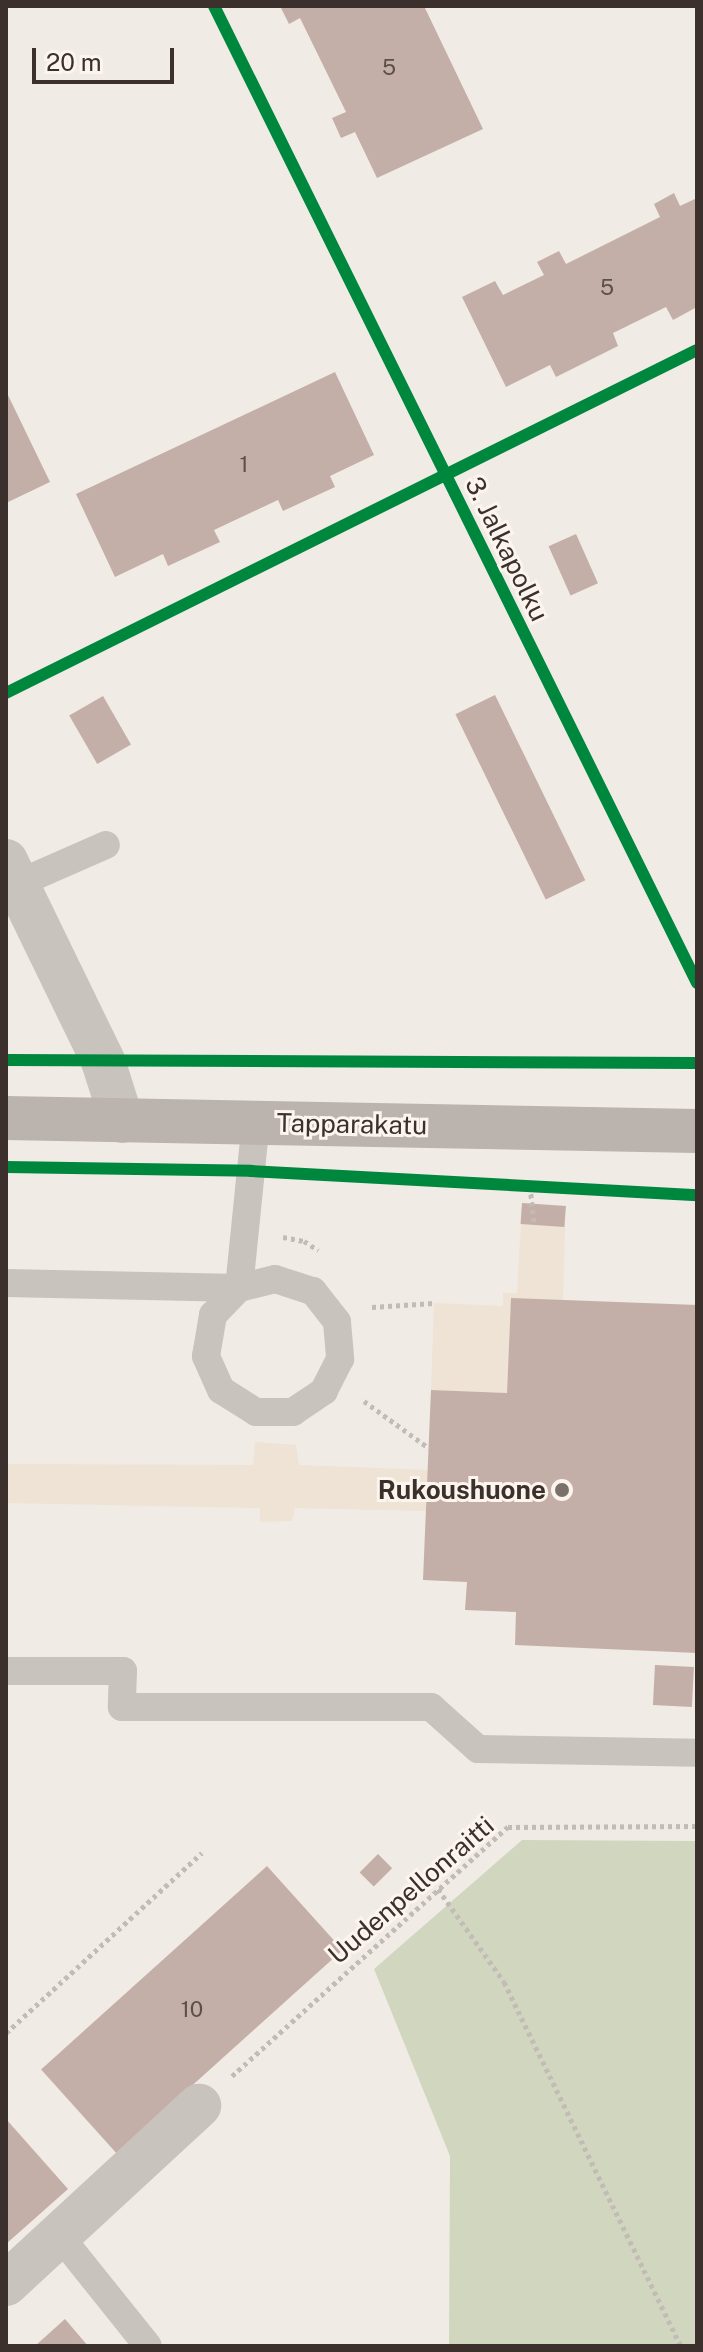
<!DOCTYPE html>
<style>
body{margin:0}
#map{position:relative;width:703px;height:2352px;overflow:hidden;background:#f0ebe5;font-family:"Public Sans",sans-serif}
div>[style]{position:absolute}
[style*='--x']{left:calc(var(--x)*1px);top:calc(var(--y)*1px);width:calc(var(--w)*1px);rotate:calc(var(--a)*1deg)}
.green>*{inset:0;background:#d1d6bf}
.plaza>*{inset:0;background:#eee3d5}
.building>*{inset:0;background:#c3afa7;transform-origin:0 0}
.path>*{height:5px;margin-top:-2.5px;transform-origin:0;background:repeating-linear-gradient(90deg,#c2bbb6 0 4px,transparent 0 8px)}
.service>*{height:28px;margin:-14px;padding:0 14px;transform-origin:14px;border-radius:14px;background:#c9c3be}
.minor>*{height:44px;margin:-22px;padding:0 22px;transform-origin:22px;border-radius:22px;background:#c9c3be}
.secondary>*{height:44px;margin:-22px;padding:0 22px;transform-origin:22px;border-radius:22px;background:#bab3ae}
.cycleway>*{height:12px;margin:-6px;padding:0 6px;transform-origin:6px;border-radius:6px;background:#00873e}
.dots>*{width:22px;height:22px;translate:-50% -50%;box-sizing:border-box;border:4px solid #fbf5ee;border-radius:50%}
span{translate:-50% -50%;white-space:nowrap;text-align:center;line-height:1.15;-webkit-text-stroke:6px #fbf5ee;paint-order:stroke}
.number-label{font-size:22px;color:#5d504a}
.number-label span{-webkit-text-stroke-width:0}
.street-label{font-size:26px;color:#3b302b}
.poi-label{font-size:26px;color:#3b302b;font-weight:700}
.right{translate:-100% -50%;text-align:right}
.frame{position:absolute;inset:0;border:8px solid #3b302b;pointer-events:none}
.scale{position:absolute;left:32px;top:48px;width:142px;height:36px;box-sizing:border-box;border:4px solid #3b302b;border-top:0;padding-left:10px;font-size:24px;line-height:28px;white-space:nowrap;color:#3b302b;-webkit-text-stroke:6px #fbf5ee;paint-order:stroke}
</style>
<div id="map">
<div class="green">
<div style="clip-path:polygon(522px 1840px,697px 1841px,697px 2346px,449px 2346px,450px 2156px,374px 1969px)"></div>
</div>
<div class="plaza">
<div style="clip-path:polygon(521px 1224px,565px 1226px,563px 1301px,511px 1299px,507px 1393px,431px 1390px,434px 1303px,503px 1306px,503px 1293px,517px 1293px)"></div>
<div style="clip-path:polygon(255px 1442px,296px 1445px,299px 1465px,428px 1470px,426px 1511px,295px 1508px,292px 1521px,260px 1522px,260px 1508px,6px 1503px,6px 1464px,253px 1465px)"></div>
</div>
<div class="building">
<div style="clip-path:polygon(285px 6px,424px 6px,483px 129px,377px 178px,355px 132px,341px 138px,332px 118px,346px 112px,300px 18px,289px 24px,281px 8px)"></div>
<div style="clip-path:polygon(674px 193px,680px 206px,697px 198px,697px 307px,673px 320px,666px 307px,613px 333px,618px 346px,556px 377px,550px 365px,506px 387px,462px 297px,495px 281px,503px 295px,544px 275px,537px 262px,559px 251px,566px 264px,660px 217px,654px 204px)"></div>
<div style="clip-path:polygon(335px 372px,374px 455px,330px 476px,335px 487px,283px 511px,278px 500px,214px 530px,220px 542px,168px 566px,163px 554px,115px 577px,76px 494px)"></div>
<div style="clip-path:polygon(6px 391px,50px 482px,6px 503px)"></div>
<div style="left:576px;top:534px;width:54px;height:30px;rotate:66deg"></div>
<div style="left:495px;top:695px;width:206px;height:44px;rotate:64deg"></div>
<div style="left:103px;top:696px;width:56px;height:39px;rotate:60deg"></div>
<div style="left:522px;top:1203px;width:44px;height:21px;rotate:4deg"></div>
<div style="clip-path:polygon(511px 1298px,697px 1305px,697px 1653px,515px 1645px,516px 1612px,465px 1610px,467px 1582px,423px 1580px,431px 1390px,507px 1393px)"></div>
<div style="left:655px;top:1665px;width:39px;height:40px;rotate:3deg"></div>
<div style="left:378px;top:1854px;width:20px;height:26px;rotate:45deg"></div>
<div style="left:267px;top:1866px;width:113px;height:304px;rotate:48deg"></div>
<div style="clip-path:polygon(6px 2119px,68px 2189px,6px 2244px)"></div>
<div style="clip-path:polygon(65px 2319px,88px 2346px,35px 2346px)"></div>
</div>
<div class="path">
<div style="--x:530;--y:1186;--w:39;--a:84"></div>
<div style="--x:283;--y:1237;--w:21;--a:11"></div>
<div style="--x:304;--y:1241;--w:17;--a:33"></div>
<div style="--x:372;--y:1307;--w:62;--a:-3.7"></div>
<div style="--x:364;--y:1401;--w:80;--a:35.9"></div>
<div style="--x:438;--y:1889;--w:114;--a:54.6"></div>
<div style="--x:504;--y:1982;--w:405;--a:64.1"></div>
<div style="--x:6;--y:2033;--w:266;--a:-42.6"></div>
<div style="--x:232;--y:2076;--w:372;--a:-42.1"></div>
<div style="--x:508;--y:1827;--w:189;--a:-0.3"></div>
</div>
<div class="service">
<div style="--x:17;--y:884;--w:97;--a:-23.7"></div>
<div style="--x:6;--y:1283;--w:233;--a:1.2"></div>
<div style="--x:239;--y:1288;--w:37;--a:-14"></div>
<div style="--x:275;--y:1279;--w:40;--a:18"></div>
<div style="--x:313;--y:1291;--w:39;--a:52"></div>
<div style="--x:337;--y:1322;--w:37;--a:85"></div>
<div style="--x:340;--y:1359;--w:36;--a:117"></div>
<div style="--x:324;--y:1391;--w:37;--a:146"></div>
<div style="--x:293;--y:1412;--w:37;--a:180"></div>
<div style="--x:256;--y:1412;--w:41;--a:-147.8"></div>
<div style="--x:221;--y:1390;--w:37;--a:-114"></div>
<div style="--x:206;--y:1356;--w:42;--a:-80.3"></div>
<div style="--x:213;--y:1315;--w:37;--a:-46"></div>
<div style="--x:239;--y:1288;--w:167;--a:-84.2"></div>
<div style="--x:6;--y:1671;--w:117;--a:0"></div>
<div style="--x:123;--y:1671;--w:36;--a:92"></div>
<div style="--x:122;--y:1707;--w:309;--a:0"></div>
<div style="--x:431;--y:1707;--w:63;--a:41.8"></div>
<div style="--x:478;--y:1749;--w:219;--a:1"></div>
<div style="--x:59;--y:2235;--w:142;--a:51.3"></div>
</div>
<div class="minor">
<div style="--x:6;--y:861;--w:222;--a:64.1"></div>
<div style="--x:103;--y:1061;--w:63;--a:72.4"></div>
<div style="--x:6;--y:2284;--w:263;--a:-42.7"></div>
</div>
<div class="secondary">
<div style="--x:6;--y:1118;--w:691;--a:1.08"></div>
</div>
<div class="cycleway">
<div style="--x:214;--y:6;--w:1090;--a:63.69"></div>
<div style="--x:6;--y:693;--w:771;--a:-26.4"></div>
<div style="--x:6;--y:1060;--w:691;--a:0.25"></div>
<div style="--x:6;--y:1167;--w:245;--a:0.9"></div>
<div style="--x:251;--y:1171;--w:447;--a:3.1"></div>
</div>
<div class="dots">
<div style="left:562px;top:1490px;background:#7a716c"></div>
</div>
<div class="number-label">
<span style="left:389px;top:68px">5</span>
<span style="left:607px;top:288px">5</span>
<span style="left:244px;top:465px">1</span>
<span style="left:192px;top:2010px">10</span>
</div>
<div class="street-label">
<span style="left:507px;top:549px;rotate:64deg">3. Jalkapolku</span>
<span style="left:352px;top:1124px;rotate:1deg">Tapparakatu</span>
<span style="left:411px;top:1890px;rotate:-41deg">Uudenpellonraitti</span>
</div>
<div class="poi-label">
<span class="right" style="left:546px;top:1490px">Rukoushuone</span>
</div>
<div class="frame"></div>
<div class="scale">20 m</div>
</div>
